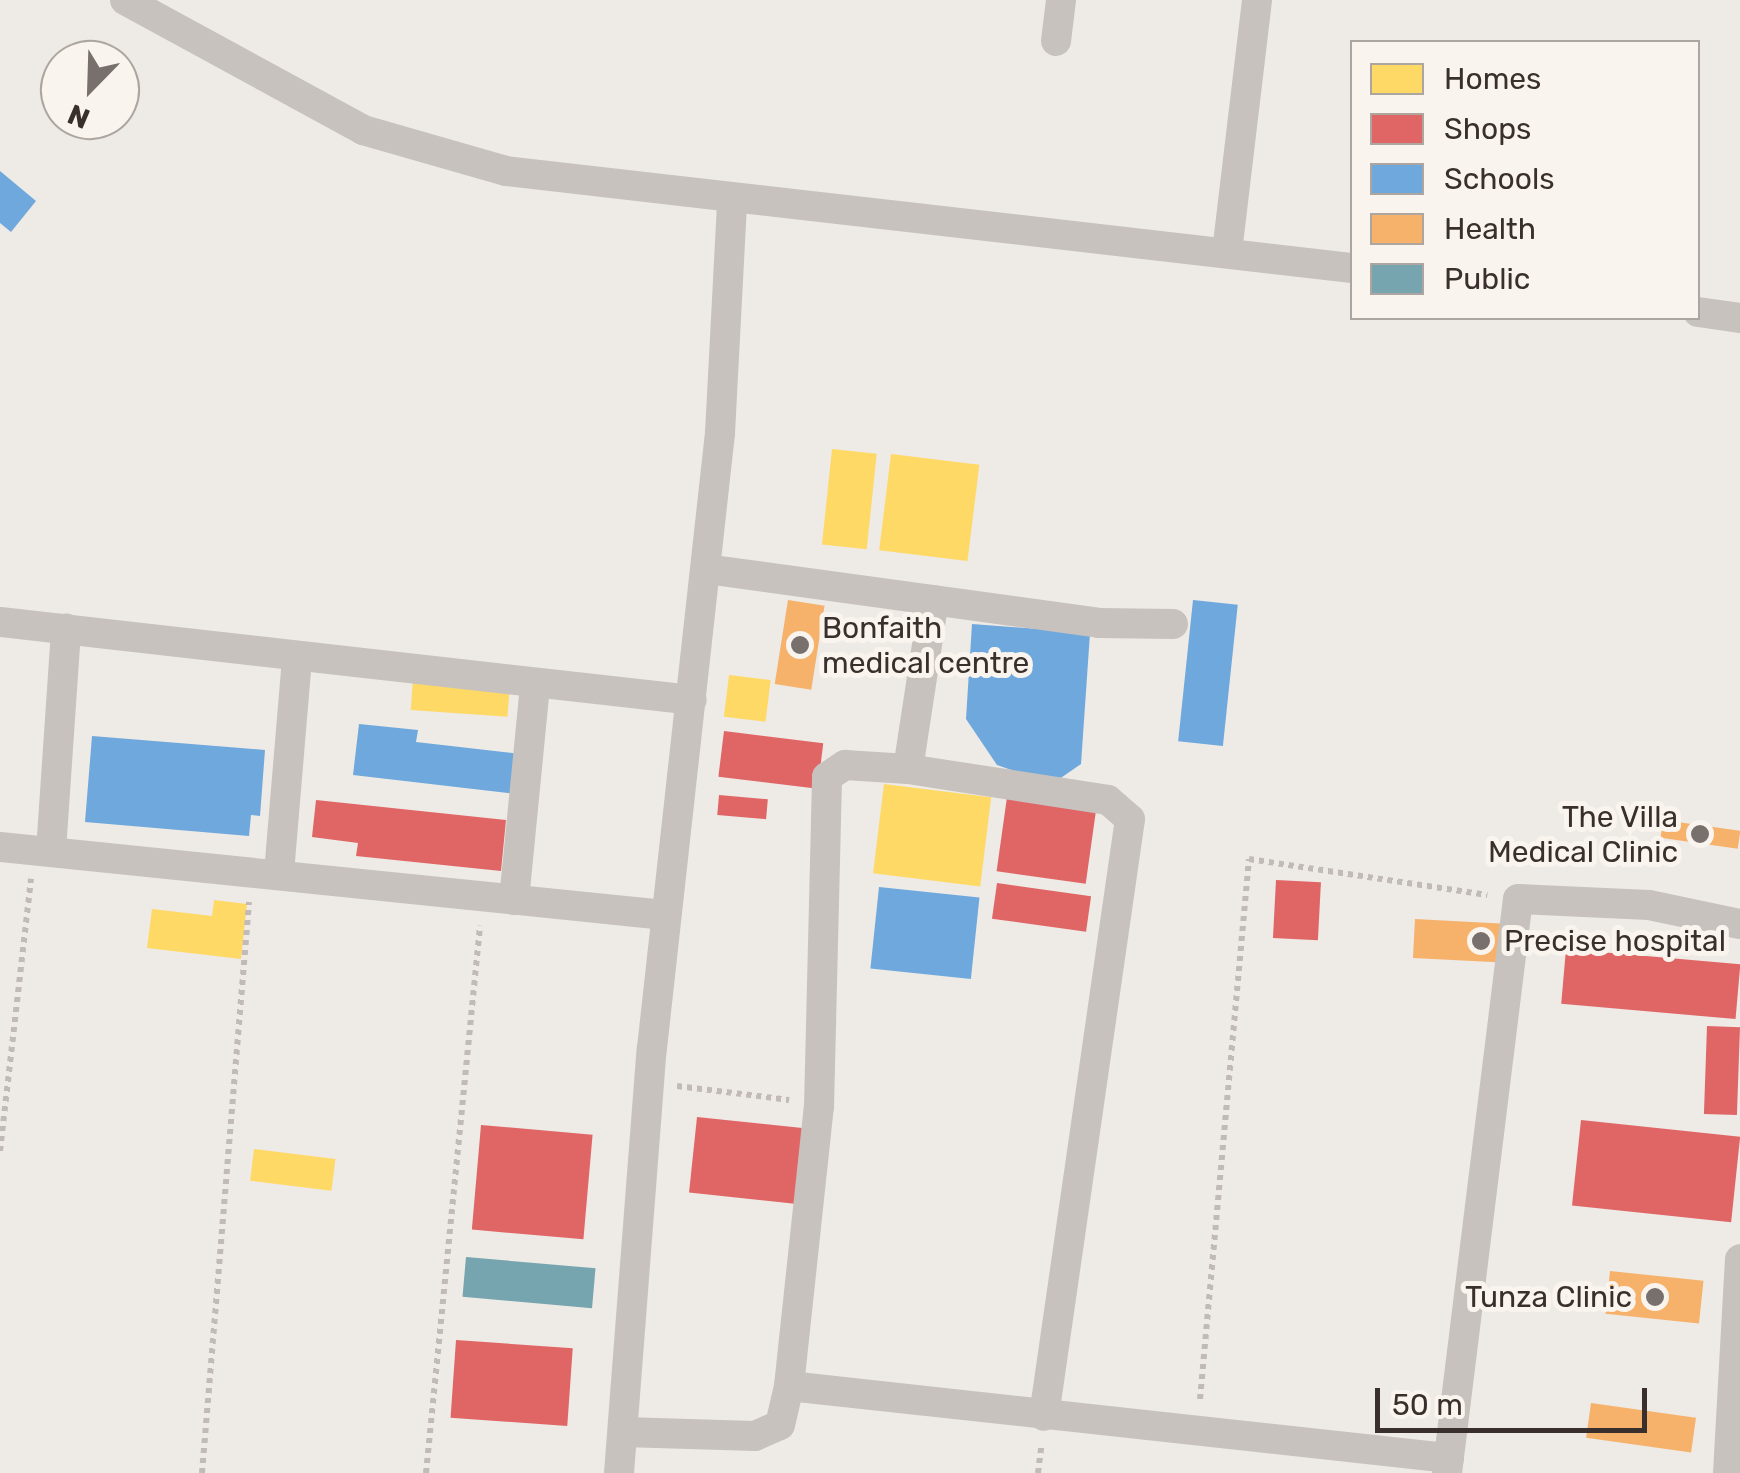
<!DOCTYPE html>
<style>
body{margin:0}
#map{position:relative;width:1740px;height:1473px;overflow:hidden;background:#eeeae6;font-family:Rubik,sans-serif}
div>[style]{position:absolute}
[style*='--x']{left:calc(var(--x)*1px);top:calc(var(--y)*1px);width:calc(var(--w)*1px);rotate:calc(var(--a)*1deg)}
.homes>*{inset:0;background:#ffd966;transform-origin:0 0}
.shops>*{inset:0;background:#e06666;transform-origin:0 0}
.schools>*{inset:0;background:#6fa8dc;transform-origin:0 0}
.health>*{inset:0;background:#f6b26b;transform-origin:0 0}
.public>*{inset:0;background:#76a5af;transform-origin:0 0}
.path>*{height:6px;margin-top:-3px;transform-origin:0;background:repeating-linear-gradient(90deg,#c1bab6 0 5px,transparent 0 10px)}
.minor>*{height:30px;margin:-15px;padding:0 15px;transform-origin:15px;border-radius:15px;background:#c8c2be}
.dots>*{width:28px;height:28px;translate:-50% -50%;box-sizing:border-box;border:5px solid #faf4ee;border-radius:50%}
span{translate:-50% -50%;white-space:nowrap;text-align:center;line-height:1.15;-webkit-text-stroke:10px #faf4ee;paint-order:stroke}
.poi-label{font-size:30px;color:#392f2c}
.left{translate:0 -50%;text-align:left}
.right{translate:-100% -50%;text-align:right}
.legend{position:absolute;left:1350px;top:40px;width:350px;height:280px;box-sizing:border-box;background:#faf4ee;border:2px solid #ada5a0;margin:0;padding:12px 18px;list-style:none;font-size:30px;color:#392f2c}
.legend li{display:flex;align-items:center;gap:20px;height:50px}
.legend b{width:50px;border:2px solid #ada5a0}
.north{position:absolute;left:40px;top:40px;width:100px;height:100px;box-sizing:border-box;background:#faf4ee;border:2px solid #ada5a0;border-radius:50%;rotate:203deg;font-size:28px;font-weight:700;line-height:40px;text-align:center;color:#392f2c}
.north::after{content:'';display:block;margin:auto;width:35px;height:45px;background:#78706d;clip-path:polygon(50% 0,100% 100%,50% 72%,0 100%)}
.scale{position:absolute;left:1375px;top:1388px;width:272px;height:45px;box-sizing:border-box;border:5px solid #392f2c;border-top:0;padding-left:12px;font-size:30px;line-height:35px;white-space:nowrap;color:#392f2c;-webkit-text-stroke:8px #faf4ee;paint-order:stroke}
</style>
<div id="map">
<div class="homes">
<div style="left:832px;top:449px;width:45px;height:96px;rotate:6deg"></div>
<div style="left:891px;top:454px;width:89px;height:97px;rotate:7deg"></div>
<div style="left:729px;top:675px;width:42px;height:42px;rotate:7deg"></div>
<div style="left:413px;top:678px;width:97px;height:32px;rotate:4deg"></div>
<div style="left:884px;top:784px;width:108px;height:90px;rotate:7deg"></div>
<div style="clip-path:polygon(214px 900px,247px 904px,241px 959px,147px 948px,152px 909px,212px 916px)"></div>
<div style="left:254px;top:1149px;width:82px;height:32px;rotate:7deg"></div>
</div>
<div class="shops">
<div style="left:724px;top:731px;width:100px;height:46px;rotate:7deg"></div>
<div style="left:1008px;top:790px;width:90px;height:82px;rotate:8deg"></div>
<div style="left:719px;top:795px;width:49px;height:20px;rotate:5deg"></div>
<div style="clip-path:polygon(316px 800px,506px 820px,501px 871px,356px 856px,358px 843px,312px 837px)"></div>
<div style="left:1276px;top:880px;width:45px;height:58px;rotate:3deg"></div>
<div style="left:997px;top:883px;width:95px;height:36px;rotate:8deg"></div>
<div style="left:1566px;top:949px;width:175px;height:55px;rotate:5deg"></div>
<div style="left:1707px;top:1026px;width:33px;height:88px;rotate:2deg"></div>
<div style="left:697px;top:1117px;width:113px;height:76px;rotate:6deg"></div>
<div style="left:1581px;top:1120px;width:160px;height:86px;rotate:6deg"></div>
<div style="left:481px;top:1125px;width:112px;height:105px;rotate:5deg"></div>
<div style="left:456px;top:1340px;width:117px;height:78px;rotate:4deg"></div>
</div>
<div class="schools">
<div style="clip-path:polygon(0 171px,36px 201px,11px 232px,0 223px)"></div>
<div style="left:1193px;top:600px;width:45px;height:142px;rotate:6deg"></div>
<div style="clip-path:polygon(972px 624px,1090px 633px,1081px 764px,1052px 784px,997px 765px,966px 719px)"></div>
<div style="clip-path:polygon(359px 724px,418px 730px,416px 742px,521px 754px,516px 794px,353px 775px)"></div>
<div style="clip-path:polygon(92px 736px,265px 750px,260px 816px,251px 815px,249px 836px,85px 822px)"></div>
<div style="left:879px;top:887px;width:101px;height:82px;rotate:6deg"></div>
</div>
<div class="health">
<div style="left:788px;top:600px;width:37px;height:85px;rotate:9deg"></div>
<div style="left:1663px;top:820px;width:78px;height:18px;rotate:8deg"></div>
<div style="left:1415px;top:919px;width:94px;height:39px;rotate:3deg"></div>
<div style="left:1610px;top:1271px;width:94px;height:43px;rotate:6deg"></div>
<div style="left:1591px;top:1403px;width:106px;height:35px;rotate:8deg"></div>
</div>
<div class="public">
<div style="left:466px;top:1257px;width:130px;height:40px;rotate:5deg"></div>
</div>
<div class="path">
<div style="--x:677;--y:1086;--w:113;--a:7.1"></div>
<div style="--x:0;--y:1151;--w:274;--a:-83.5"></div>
<div style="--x:1200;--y:1399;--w:542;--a:-84.82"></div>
<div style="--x:1249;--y:859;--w:241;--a:8.6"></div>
<div style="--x:202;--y:1473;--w:573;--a:-85.29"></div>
<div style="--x:426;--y:1473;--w:550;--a:-84.36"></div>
<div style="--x:1038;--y:1473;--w:26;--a:-83"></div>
</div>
<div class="minor">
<div style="--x:125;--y:0;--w:271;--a:28.6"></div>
<div style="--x:363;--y:130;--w:149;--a:16"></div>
<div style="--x:506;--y:171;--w:852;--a:6.54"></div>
<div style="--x:1056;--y:41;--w:41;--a:-83"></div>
<div style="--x:1227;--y:252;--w:254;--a:-83.2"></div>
<div style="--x:1698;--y:312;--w:42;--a:8.1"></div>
<div style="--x:706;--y:569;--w:397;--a:7.8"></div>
<div style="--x:1099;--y:623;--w:74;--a:0.8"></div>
<div style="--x:0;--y:622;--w:696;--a:6.43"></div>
<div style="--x:908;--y:769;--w:171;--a:-81.3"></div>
<div style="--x:0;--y:847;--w:668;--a:5.84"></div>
<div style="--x:51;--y:851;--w:223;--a:-86.1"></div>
<div style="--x:279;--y:873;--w:217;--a:-85.2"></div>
<div style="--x:514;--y:900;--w:215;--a:-84.4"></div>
<div style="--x:789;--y:1386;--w:281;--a:-83.9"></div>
<div style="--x:819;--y:1107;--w:330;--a:-88.6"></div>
<div style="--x:827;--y:777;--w:22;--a:-34"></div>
<div style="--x:845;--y:765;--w:63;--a:3.6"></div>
<div style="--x:908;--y:769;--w:202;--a:8.8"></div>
<div style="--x:1108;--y:800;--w:29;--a:41"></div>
<div style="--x:1130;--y:819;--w:603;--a:98.2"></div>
<div style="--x:623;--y:1432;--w:132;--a:1.7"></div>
<div style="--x:755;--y:1436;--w:27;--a:-24"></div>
<div style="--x:780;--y:1425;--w:40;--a:-77"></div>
<div style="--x:789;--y:1386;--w:664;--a:6.23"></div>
<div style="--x:619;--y:1473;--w:426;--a:-85.6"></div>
<div style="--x:652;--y:1048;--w:619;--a:-83.69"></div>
<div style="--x:720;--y:433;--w:230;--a:-87"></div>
<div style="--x:1447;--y:1473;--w:578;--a:-82.95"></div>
<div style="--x:1518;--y:899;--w:131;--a:2.6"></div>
<div style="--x:1649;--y:905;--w:93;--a:11.8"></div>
<div style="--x:1728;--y:1473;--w:214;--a:-86.8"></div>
</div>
<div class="dots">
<div style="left:800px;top:645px;background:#78706d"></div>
<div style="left:1700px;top:834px;background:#78706d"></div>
<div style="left:1481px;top:941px;background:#78706d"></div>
<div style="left:1655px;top:1297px;background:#78706d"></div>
</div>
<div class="poi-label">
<span class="left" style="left:822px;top:645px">Bonfaith<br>medical centre</span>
<span class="right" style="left:1678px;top:834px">The Villa<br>Medical Clinic</span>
<span class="left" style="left:1504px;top:941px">Precise hospital</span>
<span class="right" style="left:1632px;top:1297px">Tunza Clinic</span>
</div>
<ul class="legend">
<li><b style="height:28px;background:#ffd966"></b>Homes</li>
<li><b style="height:28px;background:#e06666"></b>Shops</li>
<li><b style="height:28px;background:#6fa8dc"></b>Schools</li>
<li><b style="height:28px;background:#f6b26b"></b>Health</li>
<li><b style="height:28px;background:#76a5af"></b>Public</li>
</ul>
<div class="north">N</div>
<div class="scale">50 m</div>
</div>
